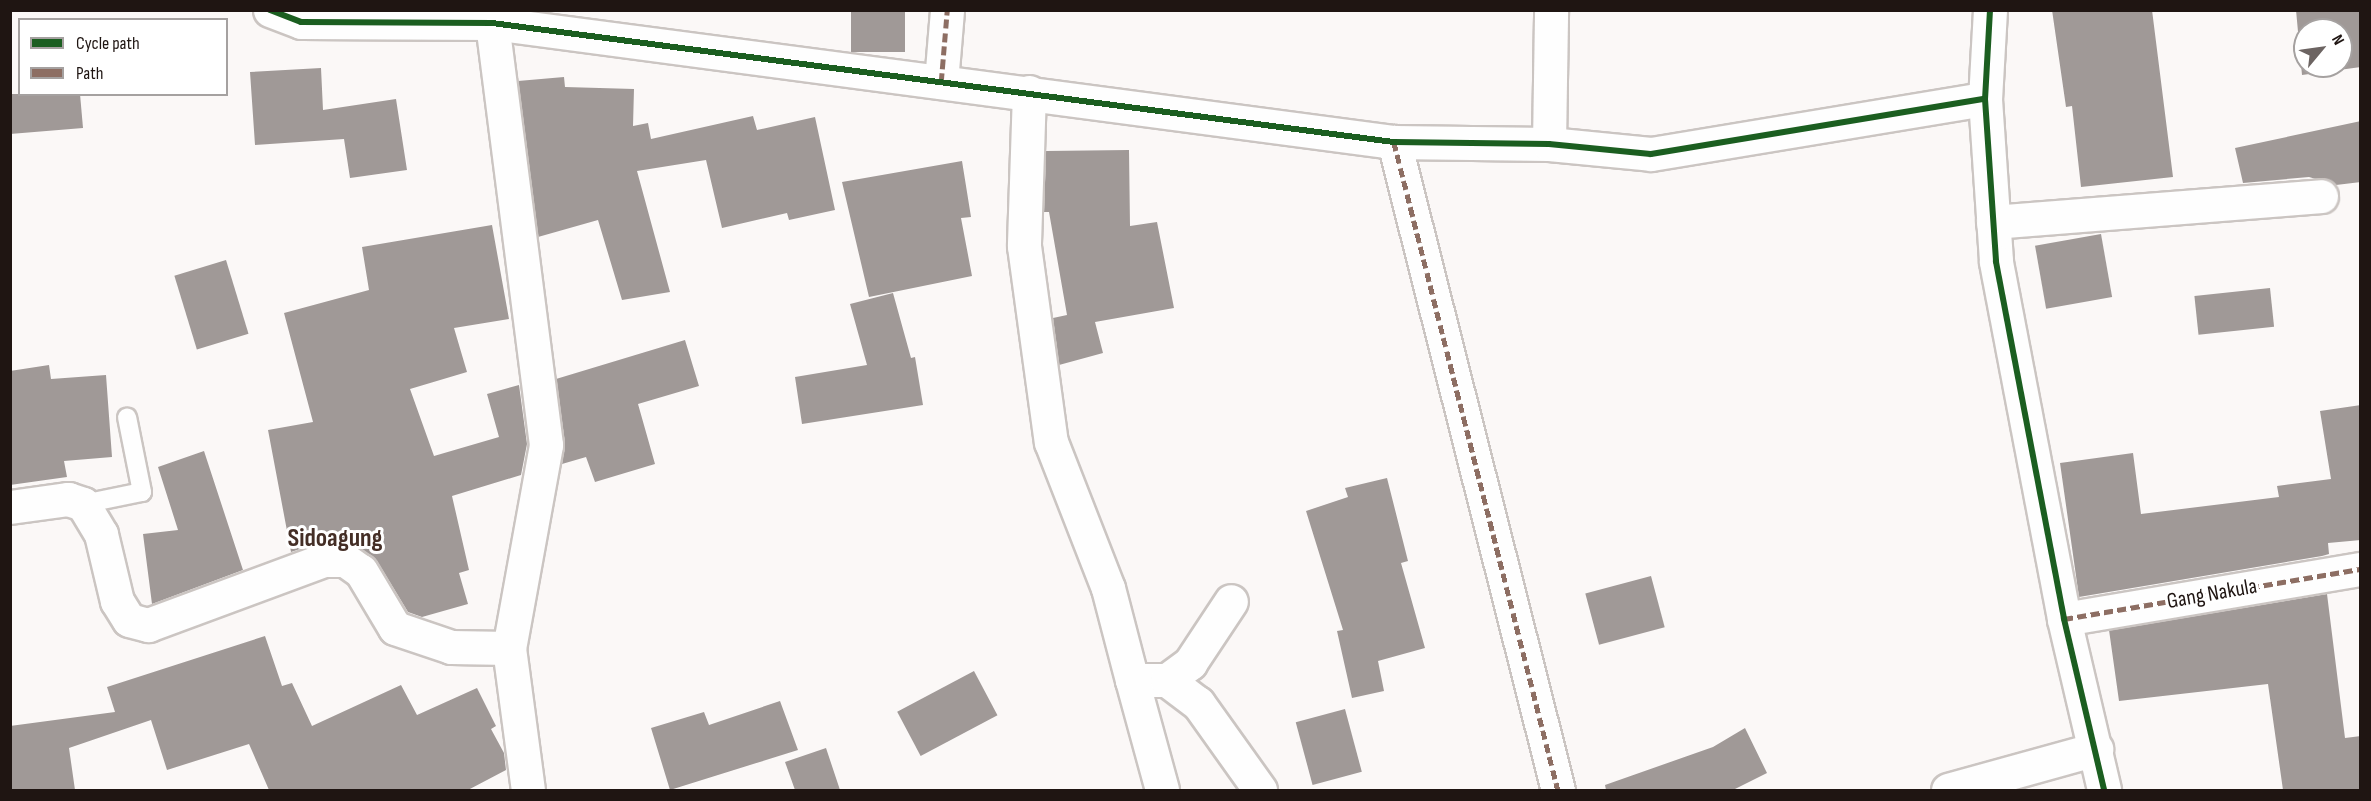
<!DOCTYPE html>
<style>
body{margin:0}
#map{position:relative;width:2371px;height:801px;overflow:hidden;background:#fbf8f7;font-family:"Sofia Sans Condensed",sans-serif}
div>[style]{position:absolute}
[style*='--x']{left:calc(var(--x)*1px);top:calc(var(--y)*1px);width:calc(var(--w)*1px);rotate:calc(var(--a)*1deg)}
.building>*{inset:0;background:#a09997;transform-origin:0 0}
.roads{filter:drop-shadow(2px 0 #cbc5c2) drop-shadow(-2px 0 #cbc5c2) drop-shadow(0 2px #cbc5c2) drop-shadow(0 -2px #cbc5c2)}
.service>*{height:18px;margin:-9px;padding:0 9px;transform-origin:9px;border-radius:9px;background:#fefefe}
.minor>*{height:33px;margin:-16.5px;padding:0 16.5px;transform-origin:16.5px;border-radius:16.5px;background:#fefefe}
.quiet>*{height:4.5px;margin-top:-2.25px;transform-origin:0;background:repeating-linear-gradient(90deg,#8d6e63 0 9px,transparent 0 13.5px)}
.cycleway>*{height:6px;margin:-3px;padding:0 3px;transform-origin:3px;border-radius:3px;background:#1b5e20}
span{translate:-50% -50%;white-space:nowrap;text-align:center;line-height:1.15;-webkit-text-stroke:6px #fff;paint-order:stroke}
.street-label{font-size:22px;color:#1f1512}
.quarter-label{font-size:26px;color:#442e26;font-weight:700}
.frame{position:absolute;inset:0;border:12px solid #1f1512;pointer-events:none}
.legend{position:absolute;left:18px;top:18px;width:210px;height:78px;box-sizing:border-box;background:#fff;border:2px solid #a5a1a0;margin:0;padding:8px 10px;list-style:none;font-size:18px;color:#1f1512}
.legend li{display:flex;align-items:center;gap:12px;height:30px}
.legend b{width:30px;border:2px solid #a5a1a0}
.north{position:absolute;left:2293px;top:18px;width:60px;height:60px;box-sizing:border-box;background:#fff;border:2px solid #a5a1a0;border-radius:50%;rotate:61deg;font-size:16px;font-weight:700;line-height:24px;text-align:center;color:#1f1512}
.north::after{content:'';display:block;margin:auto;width:21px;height:27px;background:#6c6462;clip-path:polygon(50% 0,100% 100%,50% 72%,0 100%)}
</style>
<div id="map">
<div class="building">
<div style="left:851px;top:10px;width:54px;height:42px"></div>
<div style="clip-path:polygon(2052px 10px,2152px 10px,2173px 177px,2081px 187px,2072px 106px,2066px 107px)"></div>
<div style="clip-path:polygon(evenodd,2296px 10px,2361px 10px,2361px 67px,2302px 75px,2296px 10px,2305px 30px,2341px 30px,2341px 66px,2305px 66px,2305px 30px)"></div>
<div style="clip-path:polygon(321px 68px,323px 110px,396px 99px,407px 170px,350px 178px,344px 139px,255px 145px,250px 72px)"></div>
<div style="clip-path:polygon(564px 77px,565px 87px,634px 89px,633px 126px,648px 123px,651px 139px,753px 116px,757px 130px,815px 117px,835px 210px,789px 220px,787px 213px,722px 228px,706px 160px,637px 171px,670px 292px,622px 300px,598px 220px,538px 237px,518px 81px)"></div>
<div style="clip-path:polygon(10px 94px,80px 94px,83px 128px,10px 134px)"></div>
<div style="clip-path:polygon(2361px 121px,2361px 182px,2336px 185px,2309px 177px,2243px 183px,2235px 148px)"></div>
<div style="clip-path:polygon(1129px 150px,1130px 226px,1157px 222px,1174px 308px,1095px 322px,1103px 353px,1059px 365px,1053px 318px,1067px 315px,1049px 212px,1044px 212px,1046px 151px)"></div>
<div style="clip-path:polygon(962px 161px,971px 217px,961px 218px,972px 276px,869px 297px,842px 182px)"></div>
<div style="clip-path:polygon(492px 225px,509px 319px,454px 328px,467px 372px,410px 389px,434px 456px,499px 437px,487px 394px,519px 385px,527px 444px,521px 475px,452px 496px,469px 570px,459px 573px,468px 604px,422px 617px,408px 612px,377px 561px,356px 545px,324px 541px,291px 552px,268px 430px,313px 422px,284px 313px,369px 290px,362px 247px)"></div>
<div style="left:2101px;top:234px;width:64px;height:67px;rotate:80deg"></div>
<div style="left:226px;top:260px;width:77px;height:54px;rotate:73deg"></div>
<div style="left:2270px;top:288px;width:39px;height:76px;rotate:84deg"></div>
<div style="clip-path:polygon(893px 293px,911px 358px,915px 357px,923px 405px,802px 424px,795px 377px,867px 365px,850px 304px)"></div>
<div style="clip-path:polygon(685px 340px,699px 386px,638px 404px,655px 464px,595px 482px,586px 457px,562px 464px,565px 443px,556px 379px)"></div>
<div style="clip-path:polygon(49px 365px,51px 379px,106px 375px,112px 457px,64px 461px,67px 477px,10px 485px,10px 371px)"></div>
<div style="clip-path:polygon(2361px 405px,2361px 540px,2328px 543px,2329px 554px,2322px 556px,2079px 597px,2060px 463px,2133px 453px,2141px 514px,2279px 497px,2277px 486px,2331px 479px,2320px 411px)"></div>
<div style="clip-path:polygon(204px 451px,243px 570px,152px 604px,143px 534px,178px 530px,158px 467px)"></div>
<div style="clip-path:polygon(1387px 478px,1408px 561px,1401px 563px,1425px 648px,1378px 661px,1384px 691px,1352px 698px,1337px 631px,1343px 630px,1306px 511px,1348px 497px,1345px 488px)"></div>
<div style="left:1651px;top:576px;width:53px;height:68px;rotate:75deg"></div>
<div style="clip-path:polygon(2327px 594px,2345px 738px,2361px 736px,2361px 790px,2283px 790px,2268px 684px,2119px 701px,2109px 630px)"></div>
<div style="clip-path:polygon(265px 636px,282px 686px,292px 683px,312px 726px,401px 685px,417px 715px,477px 688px,496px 726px,491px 729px,504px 753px,506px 770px,468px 790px,269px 790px,249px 744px,167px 770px,151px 720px,69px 748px,75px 790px,10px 790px,10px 726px,115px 712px,107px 687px)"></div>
<div style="left:974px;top:671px;width:50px;height:87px;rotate:62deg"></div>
<div style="clip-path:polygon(780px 701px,798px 750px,670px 790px,651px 728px,704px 712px,709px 725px)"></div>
<div style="left:1345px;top:709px;width:65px;height:51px;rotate:75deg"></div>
<div style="clip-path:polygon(1745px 728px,1767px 773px,1733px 790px,1606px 790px,1605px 785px,1713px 747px)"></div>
<div style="clip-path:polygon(826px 748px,840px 790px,795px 790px,785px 762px)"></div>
</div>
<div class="roads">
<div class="service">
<div style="--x:83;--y:504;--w:60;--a:-11.5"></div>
<div style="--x:142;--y:492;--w:76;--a:-101.3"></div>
</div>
<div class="minor">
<div style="--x:270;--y:10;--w:33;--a:21"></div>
<div style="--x:301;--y:22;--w:191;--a:0.3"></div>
<div style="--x:492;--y:23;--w:910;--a:7.52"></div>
<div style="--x:1394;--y:142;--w:155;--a:0.7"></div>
<div style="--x:1549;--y:144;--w:102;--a:5.6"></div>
<div style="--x:1651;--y:154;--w:338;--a:-9.4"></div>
<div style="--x:1990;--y:10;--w:89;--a:93.2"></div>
<div style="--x:1985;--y:99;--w:163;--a:86.1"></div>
<div style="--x:1996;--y:262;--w:363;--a:79.2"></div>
<div style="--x:2064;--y:619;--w:176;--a:76.8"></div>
<div style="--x:492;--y:23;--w:425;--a:82.7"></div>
<div style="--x:546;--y:445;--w:206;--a:100.3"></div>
<div style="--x:509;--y:648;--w:143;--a:82.4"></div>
<div style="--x:941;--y:82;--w:72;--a:-85.2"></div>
<div style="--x:1029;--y:92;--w:154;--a:91.9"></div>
<div style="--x:1024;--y:246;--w:198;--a:82.2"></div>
<div style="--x:1051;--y:442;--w:157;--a:68.7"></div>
<div style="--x:1108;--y:588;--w:95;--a:75.4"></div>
<div style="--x:1132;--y:680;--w:35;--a:0"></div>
<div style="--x:1167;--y:680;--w:39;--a:37"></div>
<div style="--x:1198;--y:703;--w:107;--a:54.5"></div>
<div style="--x:1394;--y:142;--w:668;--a:75.8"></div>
<div style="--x:1549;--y:144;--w:134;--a:-89.1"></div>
<div style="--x:1993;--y:222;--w:329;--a:-4.5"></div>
<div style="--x:10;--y:507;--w:59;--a:-7.9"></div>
<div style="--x:68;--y:499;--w:16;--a:18"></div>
<div style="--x:83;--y:504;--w:35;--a:59"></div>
<div style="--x:101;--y:534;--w:69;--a:76.6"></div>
<div style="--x:117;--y:601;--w:22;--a:58"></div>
<div style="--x:129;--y:620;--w:20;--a:15"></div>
<div style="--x:148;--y:625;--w:188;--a:-20.3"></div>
<div style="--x:324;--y:560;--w:21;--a:0"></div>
<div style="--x:345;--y:560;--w:19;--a:35"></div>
<div style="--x:361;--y:571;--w:66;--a:59.2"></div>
<div style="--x:395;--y:628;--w:59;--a:18.7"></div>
<div style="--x:451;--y:647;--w:58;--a:1"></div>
<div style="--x:2064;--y:619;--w:300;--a:-9.6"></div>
<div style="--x:1132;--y:680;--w:114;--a:74.7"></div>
<div style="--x:1167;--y:680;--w:29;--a:-36"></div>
<div style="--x:1190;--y:663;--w:74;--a:-56.5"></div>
<div style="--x:1948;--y:790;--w:154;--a:-15.5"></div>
</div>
</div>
<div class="quiet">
<div style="--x:941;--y:82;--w:72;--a:-85.2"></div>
<div style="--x:1394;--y:142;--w:668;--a:75.8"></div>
<div style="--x:2064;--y:619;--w:300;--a:-9.6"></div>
</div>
<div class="cycleway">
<div style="--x:270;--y:10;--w:33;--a:21"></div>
<div style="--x:301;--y:22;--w:191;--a:0.3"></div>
<div style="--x:492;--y:23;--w:910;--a:7.52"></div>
<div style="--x:1394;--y:142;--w:155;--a:0.7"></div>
<div style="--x:1549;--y:144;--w:102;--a:5.6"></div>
<div style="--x:1651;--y:154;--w:338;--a:-9.4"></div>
<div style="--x:1990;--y:10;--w:89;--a:93.2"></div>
<div style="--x:1985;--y:99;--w:163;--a:86.1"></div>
<div style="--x:1996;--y:262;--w:363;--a:79.2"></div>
<div style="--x:2064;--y:619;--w:176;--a:76.8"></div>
</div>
<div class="street-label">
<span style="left:2212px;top:594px;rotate:-10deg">Gang Nakula</span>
</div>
<div class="quarter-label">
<span style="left:335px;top:539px">Sidoagung</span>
</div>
<div class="frame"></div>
<ul class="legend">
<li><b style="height:8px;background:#1b5e20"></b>Cycle path</li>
<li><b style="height:8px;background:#8d6e63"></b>Path</li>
</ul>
<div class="north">N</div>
</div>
